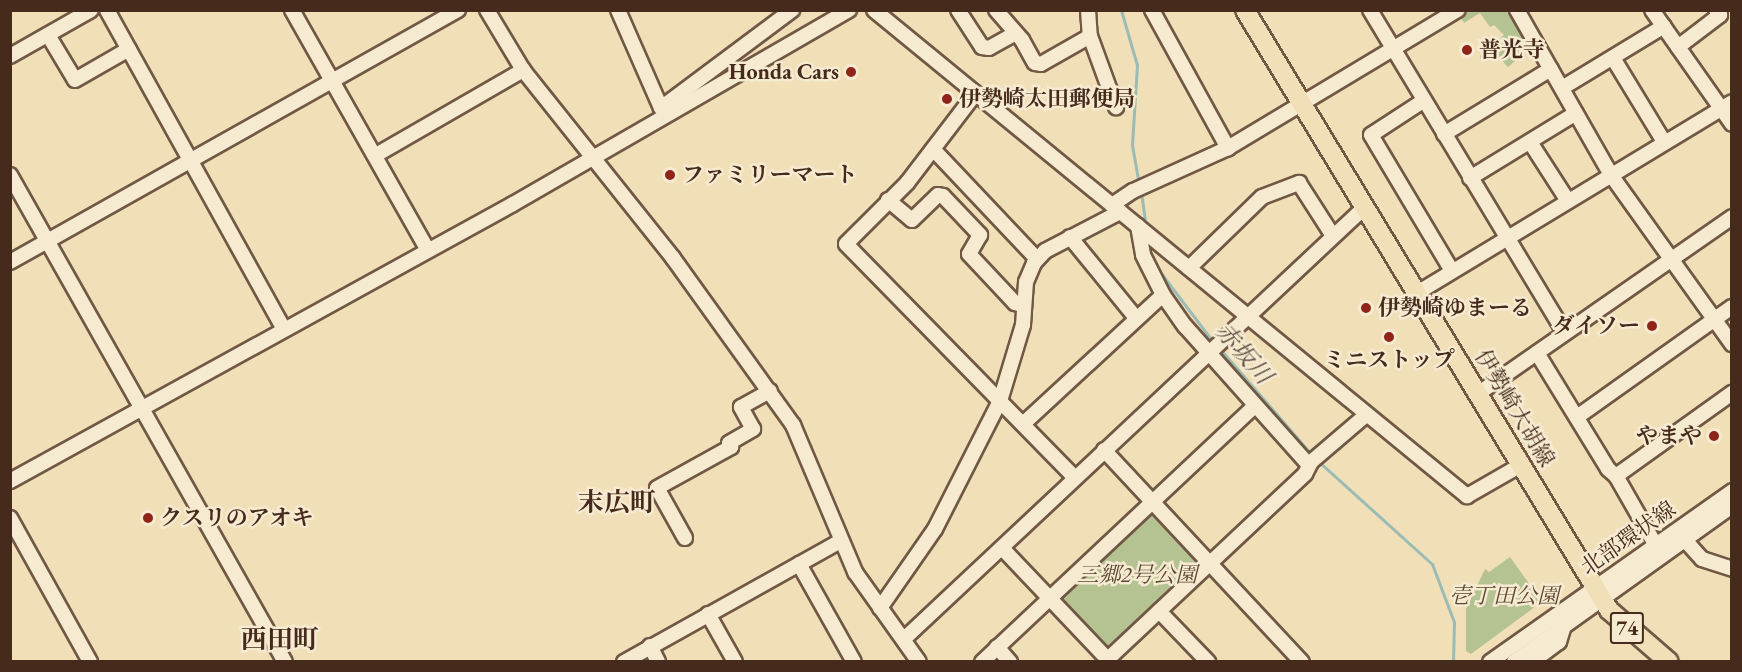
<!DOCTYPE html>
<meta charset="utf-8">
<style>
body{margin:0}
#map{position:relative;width:1742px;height:672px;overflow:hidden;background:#f1dfb8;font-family:"EB Garamond","Noto Serif JP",serif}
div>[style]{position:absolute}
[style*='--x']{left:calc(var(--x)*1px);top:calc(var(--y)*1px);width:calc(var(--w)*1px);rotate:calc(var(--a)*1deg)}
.green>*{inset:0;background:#b5c393}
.stream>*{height:3px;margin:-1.5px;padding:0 1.5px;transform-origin:1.5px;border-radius:1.5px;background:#9bbcb4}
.roads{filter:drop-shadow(2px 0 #715844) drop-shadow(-2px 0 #715844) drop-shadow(0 2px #715844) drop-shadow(0 -2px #715844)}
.minor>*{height:14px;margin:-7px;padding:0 7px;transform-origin:7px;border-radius:7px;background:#f6ead1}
.major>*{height:18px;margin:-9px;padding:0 9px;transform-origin:9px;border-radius:9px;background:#f1dfb8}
.dots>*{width:16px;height:16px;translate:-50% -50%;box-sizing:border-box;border:3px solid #f6ead1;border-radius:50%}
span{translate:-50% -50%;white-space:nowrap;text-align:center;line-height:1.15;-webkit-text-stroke:5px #f6ead1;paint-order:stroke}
.shield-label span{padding:2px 4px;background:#f6ead1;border:2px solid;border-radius:4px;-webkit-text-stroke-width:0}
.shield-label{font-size:21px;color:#462b1d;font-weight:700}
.poi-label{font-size:22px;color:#462b1d;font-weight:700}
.left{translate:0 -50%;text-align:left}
.right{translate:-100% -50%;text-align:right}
.street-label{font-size:22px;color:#462b1d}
.park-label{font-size:22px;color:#5c4935;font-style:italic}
.water-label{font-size:24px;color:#5b4f43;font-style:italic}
.quarter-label{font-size:26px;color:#462b1d;font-weight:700}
.frame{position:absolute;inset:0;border:12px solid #462b1d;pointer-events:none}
</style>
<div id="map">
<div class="green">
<div style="clip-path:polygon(1470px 11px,1508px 11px,1530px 48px,1508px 67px,1494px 52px,1481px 59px,1480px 56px,1504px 35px,1494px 25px,1490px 27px,1480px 13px,1464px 23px,1460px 16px)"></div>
<div style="clip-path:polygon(1149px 512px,1155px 513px,1200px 561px,1200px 567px,1106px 652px,1059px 602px,1059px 596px)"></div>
<div style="clip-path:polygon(1510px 557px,1540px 599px,1539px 604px,1471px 654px,1466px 651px,1466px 609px,1485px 569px,1489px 572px)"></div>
</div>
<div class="stream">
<div style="--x:1121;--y:10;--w:57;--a:73.8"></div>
<div style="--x:1137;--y:65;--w:80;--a:93.6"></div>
<div style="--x:1132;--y:145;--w:39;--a:80"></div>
<div style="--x:1141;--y:192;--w:35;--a:82"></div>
<div style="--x:1148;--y:239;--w:15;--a:82"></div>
<div style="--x:1157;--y:268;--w:94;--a:52.8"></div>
<div style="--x:1219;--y:348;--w:143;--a:49"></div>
<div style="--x:1318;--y:461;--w:154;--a:42.1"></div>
<div style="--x:1432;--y:564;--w:62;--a:69.2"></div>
<div style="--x:1454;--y:622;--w:40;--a:91.4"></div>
</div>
<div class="roads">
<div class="minor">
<div style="--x:107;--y:10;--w:365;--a:61"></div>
<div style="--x:292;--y:10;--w:276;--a:60.5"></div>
<div style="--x:487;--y:10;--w:70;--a:59"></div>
<div style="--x:523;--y:70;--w:241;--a:51.4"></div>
<div style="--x:673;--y:258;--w:206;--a:54.3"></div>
<div style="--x:793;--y:425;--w:160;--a:67.1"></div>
<div style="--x:855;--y:572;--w:110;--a:54.6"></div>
<div style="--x:618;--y:10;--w:107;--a:66.3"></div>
<div style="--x:661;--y:108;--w:164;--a:-36.8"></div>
<div style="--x:874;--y:10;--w:767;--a:39.34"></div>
<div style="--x:1467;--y:496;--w:62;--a:-29.9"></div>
<div style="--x:958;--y:10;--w:44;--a:57"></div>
<div style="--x:982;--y:47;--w:7;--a:8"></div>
<div style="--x:989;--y:48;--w:29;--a:-29"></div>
<div style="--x:996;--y:10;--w:40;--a:49"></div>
<div style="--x:1022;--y:40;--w:26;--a:61"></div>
<div style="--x:1035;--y:63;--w:6;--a:9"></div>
<div style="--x:1041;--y:64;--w:56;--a:-29.7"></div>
<div style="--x:1088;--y:10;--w:26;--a:86"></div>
<div style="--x:1090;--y:36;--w:76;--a:69.9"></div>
<div style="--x:1152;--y:10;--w:158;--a:61.2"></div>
<div style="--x:1370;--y:10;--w:377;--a:58.9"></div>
<div style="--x:1517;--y:10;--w:190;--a:60.3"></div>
<div style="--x:1611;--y:175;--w:208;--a:54.4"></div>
<div style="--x:1652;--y:10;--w:139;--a:54.9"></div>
<div style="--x:48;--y:35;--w:52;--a:59"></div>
<div style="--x:75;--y:80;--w:62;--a:-29.9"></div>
<div style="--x:1678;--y:47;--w:53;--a:-37.3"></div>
<div style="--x:1720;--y:15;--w:6;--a:-129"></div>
<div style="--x:10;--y:56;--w:93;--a:-29.6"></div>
<div style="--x:1613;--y:58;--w:98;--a:58.7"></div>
<div style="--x:1562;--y:88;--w:119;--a:-31.3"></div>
<div style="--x:975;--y:94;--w:112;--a:127.4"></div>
<div style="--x:907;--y:183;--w:86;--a:135"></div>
<div style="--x:846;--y:244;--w:327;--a:45.6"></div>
<div style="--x:1423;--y:101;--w:62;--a:146.8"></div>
<div style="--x:1371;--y:135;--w:158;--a:59.2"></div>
<div style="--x:1444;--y:134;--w:125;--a:-31.3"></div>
<div style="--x:1530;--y:142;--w:70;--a:57.2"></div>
<div style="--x:933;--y:149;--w:151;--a:46.6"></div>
<div style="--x:376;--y:155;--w:170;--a:-30"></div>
<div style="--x:10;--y:175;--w:559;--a:60.55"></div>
<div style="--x:1470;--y:178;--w:124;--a:-31.5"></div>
<div style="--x:888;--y:200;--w:31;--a:40"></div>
<div style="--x:912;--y:220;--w:36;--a:-44"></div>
<div style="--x:938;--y:195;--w:5;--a:11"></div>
<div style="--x:943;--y:196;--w:54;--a:46.5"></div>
<div style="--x:980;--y:235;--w:22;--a:120"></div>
<div style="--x:969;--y:254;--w:67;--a:46.8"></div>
<div style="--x:1015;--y:303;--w:7;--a:16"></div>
<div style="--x:1112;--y:205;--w:25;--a:-34"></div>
<div style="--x:1133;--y:191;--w:104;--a:-24.4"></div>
<div style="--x:1228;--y:148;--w:268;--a:-31"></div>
<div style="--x:1138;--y:226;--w:29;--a:80"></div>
<div style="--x:1143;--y:255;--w:45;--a:63.4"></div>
<div style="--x:1163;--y:295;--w:38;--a:55"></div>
<div style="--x:1185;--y:326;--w:186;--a:48.3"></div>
<div style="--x:1070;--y:237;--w:104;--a:50.8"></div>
<div style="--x:10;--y:262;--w:514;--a:-29.36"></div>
<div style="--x:1189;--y:268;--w:102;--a:-44.2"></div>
<div style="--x:1262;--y:197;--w:40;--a:-21"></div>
<div style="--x:1299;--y:183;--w:63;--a:57.3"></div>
<div style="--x:1417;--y:293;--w:368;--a:-31.2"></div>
<div style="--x:1537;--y:353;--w:136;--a:58.5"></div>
<div style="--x:1608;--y:469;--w:11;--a:41"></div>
<div style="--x:1479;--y:393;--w:308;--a:-34.8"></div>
<div style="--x:1577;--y:417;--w:190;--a:-35.4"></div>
<div style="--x:1023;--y:424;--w:190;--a:-42.7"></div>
<div style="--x:1104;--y:450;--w:290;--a:47"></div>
<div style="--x:10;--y:481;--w:574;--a:-28.84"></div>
<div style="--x:513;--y:204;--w:388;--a:-30"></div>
<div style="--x:10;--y:518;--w:165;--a:60.9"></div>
<div style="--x:685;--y:538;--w:57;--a:-119.2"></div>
<div style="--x:657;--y:488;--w:85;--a:-29"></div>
<div style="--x:731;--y:447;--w:4;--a:-117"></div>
<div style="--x:729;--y:443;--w:28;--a:-30"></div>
<div style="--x:753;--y:429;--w:25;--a:-119"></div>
<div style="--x:741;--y:407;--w:33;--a:-29"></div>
<div style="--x:1684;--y:539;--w:27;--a:48"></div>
<div style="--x:1702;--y:559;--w:32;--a:18"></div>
<div style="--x:1655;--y:544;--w:78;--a:-119.8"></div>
<div style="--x:1616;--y:476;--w:143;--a:-35.6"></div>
<div style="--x:1002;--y:548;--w:157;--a:46.5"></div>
<div style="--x:799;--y:564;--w:112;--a:60.7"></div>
<div style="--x:880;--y:608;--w:96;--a:-55.2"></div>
<div style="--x:935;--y:529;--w:144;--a:-63.1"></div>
<div style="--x:1000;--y:401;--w:79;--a:-73.2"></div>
<div style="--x:1023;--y:325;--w:43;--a:-86"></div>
<div style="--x:1026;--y:282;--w:21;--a:-67"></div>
<div style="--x:1034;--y:263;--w:16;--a:-47"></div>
<div style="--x:1045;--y:251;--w:85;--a:-27.5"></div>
<div style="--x:1159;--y:611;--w:71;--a:46.1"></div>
<div style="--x:708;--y:614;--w:55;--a:60.6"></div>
<div style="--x:904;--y:639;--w:630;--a:-43.14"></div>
<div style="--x:650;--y:646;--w:18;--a:63"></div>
<div style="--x:997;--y:647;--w:20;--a:49"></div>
<div style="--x:1108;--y:659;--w:270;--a:-43.2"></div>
<div style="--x:1305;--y:474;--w:13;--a:-63"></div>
<div style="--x:1311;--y:462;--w:72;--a:-40.5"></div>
<div style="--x:624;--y:662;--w:246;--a:-29.2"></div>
<div style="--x:982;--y:662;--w:374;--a:-43.2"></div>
<div style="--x:1490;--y:662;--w:296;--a:-35.2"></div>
<div style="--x:1514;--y:662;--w:268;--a:-35.6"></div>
<div style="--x:1532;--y:662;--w:34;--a:-37"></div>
<div style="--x:1559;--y:642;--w:17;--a:-73"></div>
</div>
<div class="major">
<div style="--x:1245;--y:10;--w:702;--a:58.76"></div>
<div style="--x:1609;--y:610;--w:79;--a:40.9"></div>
</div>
</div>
<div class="dots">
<div style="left:1467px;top:50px;background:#8f2418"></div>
<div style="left:851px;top:72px;background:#8f2418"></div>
<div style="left:947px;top:99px;background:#8f2418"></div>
<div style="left:670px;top:175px;background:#8f2418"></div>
<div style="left:1366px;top:308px;background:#8f2418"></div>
<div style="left:1652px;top:326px;background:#8f2418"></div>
<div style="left:1389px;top:337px;background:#8f2418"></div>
<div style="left:1714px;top:436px;background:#8f2418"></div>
<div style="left:148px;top:518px;background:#8f2418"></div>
</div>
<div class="shield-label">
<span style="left:1627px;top:628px">74</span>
</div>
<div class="poi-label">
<span class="left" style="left:1479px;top:50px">普光寺</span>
<span class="right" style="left:839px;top:72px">Honda Cars</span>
<span class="left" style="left:959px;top:99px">伊勢崎太田郵便局</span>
<span class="left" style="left:682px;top:175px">ファミリーマート</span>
<span class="left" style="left:1378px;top:308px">伊勢崎ゆまーる</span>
<span class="right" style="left:1640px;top:326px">ダイソー</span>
<span style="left:1389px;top:360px">ミニストップ</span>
<span class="right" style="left:1702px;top:436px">やまや</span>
<span class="left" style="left:160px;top:518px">クスリのアオキ</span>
</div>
<div class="street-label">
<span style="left:1515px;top:408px;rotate:59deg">伊勢崎大胡線</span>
<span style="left:1628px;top:538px;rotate:-35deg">北部環状線</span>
</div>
<div class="park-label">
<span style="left:1137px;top:575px">三郷2号公園</span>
<span style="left:1504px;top:596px">壱丁田公園</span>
</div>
<div class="water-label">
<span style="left:1244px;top:353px;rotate:49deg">赤坂川</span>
</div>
<div class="quarter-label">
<span style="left:617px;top:503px">末広町</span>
<span style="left:280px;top:640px">西田町</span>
</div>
<div class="frame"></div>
</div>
